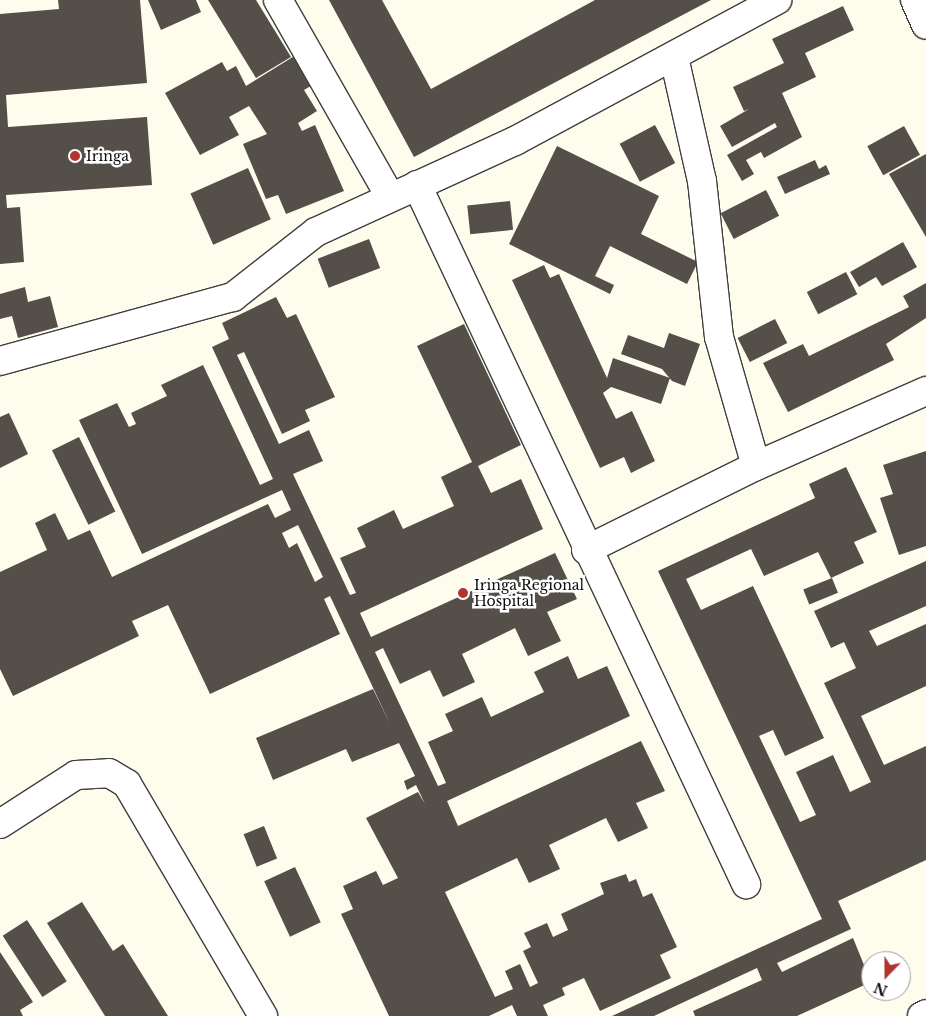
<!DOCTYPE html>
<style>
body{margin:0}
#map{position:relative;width:926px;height:1016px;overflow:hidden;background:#fefced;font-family:"Libre Baskerville",serif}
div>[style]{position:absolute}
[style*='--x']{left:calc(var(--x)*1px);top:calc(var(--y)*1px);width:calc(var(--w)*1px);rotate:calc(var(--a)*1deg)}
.building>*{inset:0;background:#544f49;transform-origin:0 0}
.roads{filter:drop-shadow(1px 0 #3f3f3f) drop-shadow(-1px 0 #3f3f3f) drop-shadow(0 1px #3f3f3f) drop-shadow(0 -1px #3f3f3f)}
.minor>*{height:28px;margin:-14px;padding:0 14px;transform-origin:14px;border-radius:14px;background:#fff}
.dots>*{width:14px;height:14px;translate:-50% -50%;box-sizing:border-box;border:2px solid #fff;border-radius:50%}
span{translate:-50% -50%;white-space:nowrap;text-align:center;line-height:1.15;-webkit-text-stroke:5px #fff;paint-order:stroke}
.poi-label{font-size:14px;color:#0c0c0c}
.left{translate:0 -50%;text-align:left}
.north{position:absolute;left:861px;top:951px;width:50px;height:50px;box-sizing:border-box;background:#fff;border:1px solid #9e9e9e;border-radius:50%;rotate:202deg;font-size:14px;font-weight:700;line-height:20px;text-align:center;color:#0c0c0c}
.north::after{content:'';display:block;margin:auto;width:18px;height:22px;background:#b2342f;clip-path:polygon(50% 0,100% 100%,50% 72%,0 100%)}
</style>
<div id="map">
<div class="building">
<div style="clip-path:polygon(58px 0,140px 0,147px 83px,6px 95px,8px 127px,147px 117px,152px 185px,6px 195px,7px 208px,20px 207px,24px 262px,0 264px,0 14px,59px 9px)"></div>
<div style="clip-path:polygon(148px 0,196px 0,201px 12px,161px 30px)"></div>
<div style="clip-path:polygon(208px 0,256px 0,291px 57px,256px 78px)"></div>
<div style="clip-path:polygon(329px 0,382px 0,431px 89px,595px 0,711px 0,414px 157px)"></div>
<div style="clip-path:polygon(843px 6px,854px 30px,805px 53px,816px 77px,782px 93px,802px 137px,764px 158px,761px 152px,746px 160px,754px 174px,742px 181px,727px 155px,777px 127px,775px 123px,732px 147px,720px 126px,749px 109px,744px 111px,733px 87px,784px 63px,772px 39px)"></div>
<div style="clip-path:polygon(296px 55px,314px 84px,304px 90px,317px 111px,298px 123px,302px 131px,315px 125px,344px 191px,286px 214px,278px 195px,266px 199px,243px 144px,267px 134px,249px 106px,229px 117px,239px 135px,200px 155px,165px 93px,222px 62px,227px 71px,236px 66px,246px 86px)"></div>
<div style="left:655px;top:125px;width:43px;height:40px;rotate:62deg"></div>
<div style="left:904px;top:126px;width:33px;height:42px;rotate:61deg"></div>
<div style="clip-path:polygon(557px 146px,659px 196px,641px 234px,698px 262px,687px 284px,610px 246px,595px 276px,614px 285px,610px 294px,509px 244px)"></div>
<div style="clip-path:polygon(926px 154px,926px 237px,889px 174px)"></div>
<div style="clip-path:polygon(815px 160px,819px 169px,826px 165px,830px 174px,785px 194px,777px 177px)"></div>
<div style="left:248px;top:168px;width:56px;height:63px;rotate:66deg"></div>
<div style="left:766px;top:190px;width:29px;height:51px;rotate:63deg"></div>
<div style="left:510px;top:201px;width:29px;height:43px;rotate:84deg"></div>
<div style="left:369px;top:239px;width:31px;height:55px;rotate:69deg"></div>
<div style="clip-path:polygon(903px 242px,917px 267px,882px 286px,876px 277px,859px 287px,850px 272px)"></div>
<div style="clip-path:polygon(544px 265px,550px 278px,559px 274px,607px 378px,613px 358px,670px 378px,661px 404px,611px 387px,603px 393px,616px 419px,632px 411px,655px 461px,631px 473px,624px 457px,600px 468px,512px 280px)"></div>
<div style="left:846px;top:272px;width:25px;height:44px;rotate:63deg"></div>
<div style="clip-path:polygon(926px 283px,926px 318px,886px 344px,894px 360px,788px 412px,763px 363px,803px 344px,809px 356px,891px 316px,909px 307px,903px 296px)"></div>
<div style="clip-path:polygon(25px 287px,28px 302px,50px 296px,58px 327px,18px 338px,12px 316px,0 319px,0 294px)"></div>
<div style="clip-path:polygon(evenodd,276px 297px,287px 318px,296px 314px,335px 397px,305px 410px,310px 421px,282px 434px,244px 352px,237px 355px,279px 444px,309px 430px,323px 461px,293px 474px,350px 595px,356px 593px,340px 558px,366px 547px,357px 528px,394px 510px,403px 529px,454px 506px,441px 477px,472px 462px,417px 346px,464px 324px,521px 445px,478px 466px,491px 493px,521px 479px,543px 529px,360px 613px,371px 637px,555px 553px,577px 599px,547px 612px,561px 641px,528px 656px,515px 628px,462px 654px,475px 682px,443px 697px,430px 670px,400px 684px,383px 648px,375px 652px,438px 786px,446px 783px,428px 742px,453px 731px,445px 714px,482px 697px,491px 717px,544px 692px,534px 672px,568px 656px,578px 679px,607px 666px,630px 716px,447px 801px,458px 826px,641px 741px,665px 791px,636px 803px,648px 828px,618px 842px,606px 818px,549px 845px,560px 869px,529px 883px,517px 858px,445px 892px,495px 997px,513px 989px,505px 971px,520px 964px,530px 987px,538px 983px,523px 951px,531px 947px,524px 933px,547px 923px,553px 937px,568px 930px,561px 914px,604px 894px,600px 883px,626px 874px,629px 882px,636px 879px,643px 897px,652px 893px,677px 947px,660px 955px,671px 978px,600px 1011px,584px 978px,562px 988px,565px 995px,543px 1005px,548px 1016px,517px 1016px,512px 1005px,489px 1016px,389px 1016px,341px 914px,353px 909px,343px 886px,376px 871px,383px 885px,398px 878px,366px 818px,418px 792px,425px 804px,416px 785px,407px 790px,404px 781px,415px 776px,399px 743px,352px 762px,346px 749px,273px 780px,256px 738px,373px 689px,391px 726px,330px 596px,324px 599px,340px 634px,210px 694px,168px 605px,132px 621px,139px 636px,13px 696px,0 669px,0 572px,47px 550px,35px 523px,55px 513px,68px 540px,90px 530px,112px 577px,268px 504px,275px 518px,291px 510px,282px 490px,142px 554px,79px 420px,117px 403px,129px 427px,136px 424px,131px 413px,167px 396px,161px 385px,203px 365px,260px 485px,273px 479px,212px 347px,229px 339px,222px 323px,276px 297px,298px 525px,323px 577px,315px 582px,297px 543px,289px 548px,282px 533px,298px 525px)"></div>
<div style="left:775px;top:319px;width:27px;height:42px;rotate:63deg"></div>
<div style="clip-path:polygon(669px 333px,700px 344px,685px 386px,672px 381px,662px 369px,621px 354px,628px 335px,664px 348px)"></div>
<div style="clip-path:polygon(9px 413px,28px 454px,0 468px,0 417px)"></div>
<div style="left:79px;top:437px;width:83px;height:30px;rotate:64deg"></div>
<div style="clip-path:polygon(926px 451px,926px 546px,899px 555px,880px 498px,893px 494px,883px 465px)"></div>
<div style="clip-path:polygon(846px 467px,877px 532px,854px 542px,864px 563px,831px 578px,818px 552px,764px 576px,751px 549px,686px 579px,701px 610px,753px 586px,824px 738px,785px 756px,773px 730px,759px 736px,800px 822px,816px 815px,796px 772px,833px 755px,850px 792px,871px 782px,824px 683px,856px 668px,844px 642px,831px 648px,814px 611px,926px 561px,926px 606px,869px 631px,877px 646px,926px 624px,926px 686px,861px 716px,884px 765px,926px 746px,926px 860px,838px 901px,851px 929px,777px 963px,782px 972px,853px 938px,871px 982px,797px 1016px,695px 1016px,693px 1011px,762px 980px,757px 968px,654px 1016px,612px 1016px,822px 919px,658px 571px,815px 498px,809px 484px)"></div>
<div style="left:832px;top:578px;width:16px;height:31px;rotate:68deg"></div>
<div style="left:264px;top:826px;width:35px;height:22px;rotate:68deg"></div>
<div style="left:295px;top:867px;width:61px;height:34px;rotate:65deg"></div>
<div style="clip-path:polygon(82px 902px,113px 951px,123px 944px,168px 1016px,105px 1016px,47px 923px)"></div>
<div style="left:27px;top:920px;width:73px;height:29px;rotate:57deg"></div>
<div style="clip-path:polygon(0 952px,33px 1002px,20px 1010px,23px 1016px,0 1016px)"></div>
</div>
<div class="roads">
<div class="minor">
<div style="--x:278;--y:0;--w:226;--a:60.3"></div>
<div style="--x:915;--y:0;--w:27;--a:66"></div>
<div style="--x:674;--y:57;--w:127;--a:77.3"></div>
<div style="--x:702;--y:181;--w:157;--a:83.8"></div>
<div style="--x:719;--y:337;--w:134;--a:74"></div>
<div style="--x:417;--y:185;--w:773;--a:64.79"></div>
<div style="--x:0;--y:361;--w:242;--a:-15.4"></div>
<div style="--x:233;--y:297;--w:105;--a:-38.1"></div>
<div style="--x:316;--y:232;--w:219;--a:-24.6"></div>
<div style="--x:515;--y:141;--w:298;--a:-28.3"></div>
<div style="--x:586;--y:550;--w:190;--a:-26.3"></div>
<div style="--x:756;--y:466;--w:186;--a:-23.8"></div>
<div style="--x:0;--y:824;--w:90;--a:-32.8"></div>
<div style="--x:76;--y:775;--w:33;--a:-3"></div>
<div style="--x:109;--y:773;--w:21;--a:31"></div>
<div style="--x:127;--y:784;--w:269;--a:59.6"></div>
<div style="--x:922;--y:1016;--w:4;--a:-27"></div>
</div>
</div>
<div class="dots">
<div style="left:75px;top:156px;background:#b2342f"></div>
<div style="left:463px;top:593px;background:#b2342f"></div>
</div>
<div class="poi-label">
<span class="left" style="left:86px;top:156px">Iringa</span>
<span class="left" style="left:474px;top:593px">Iringa Regional<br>Hospital</span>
</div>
<div class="north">N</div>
</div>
